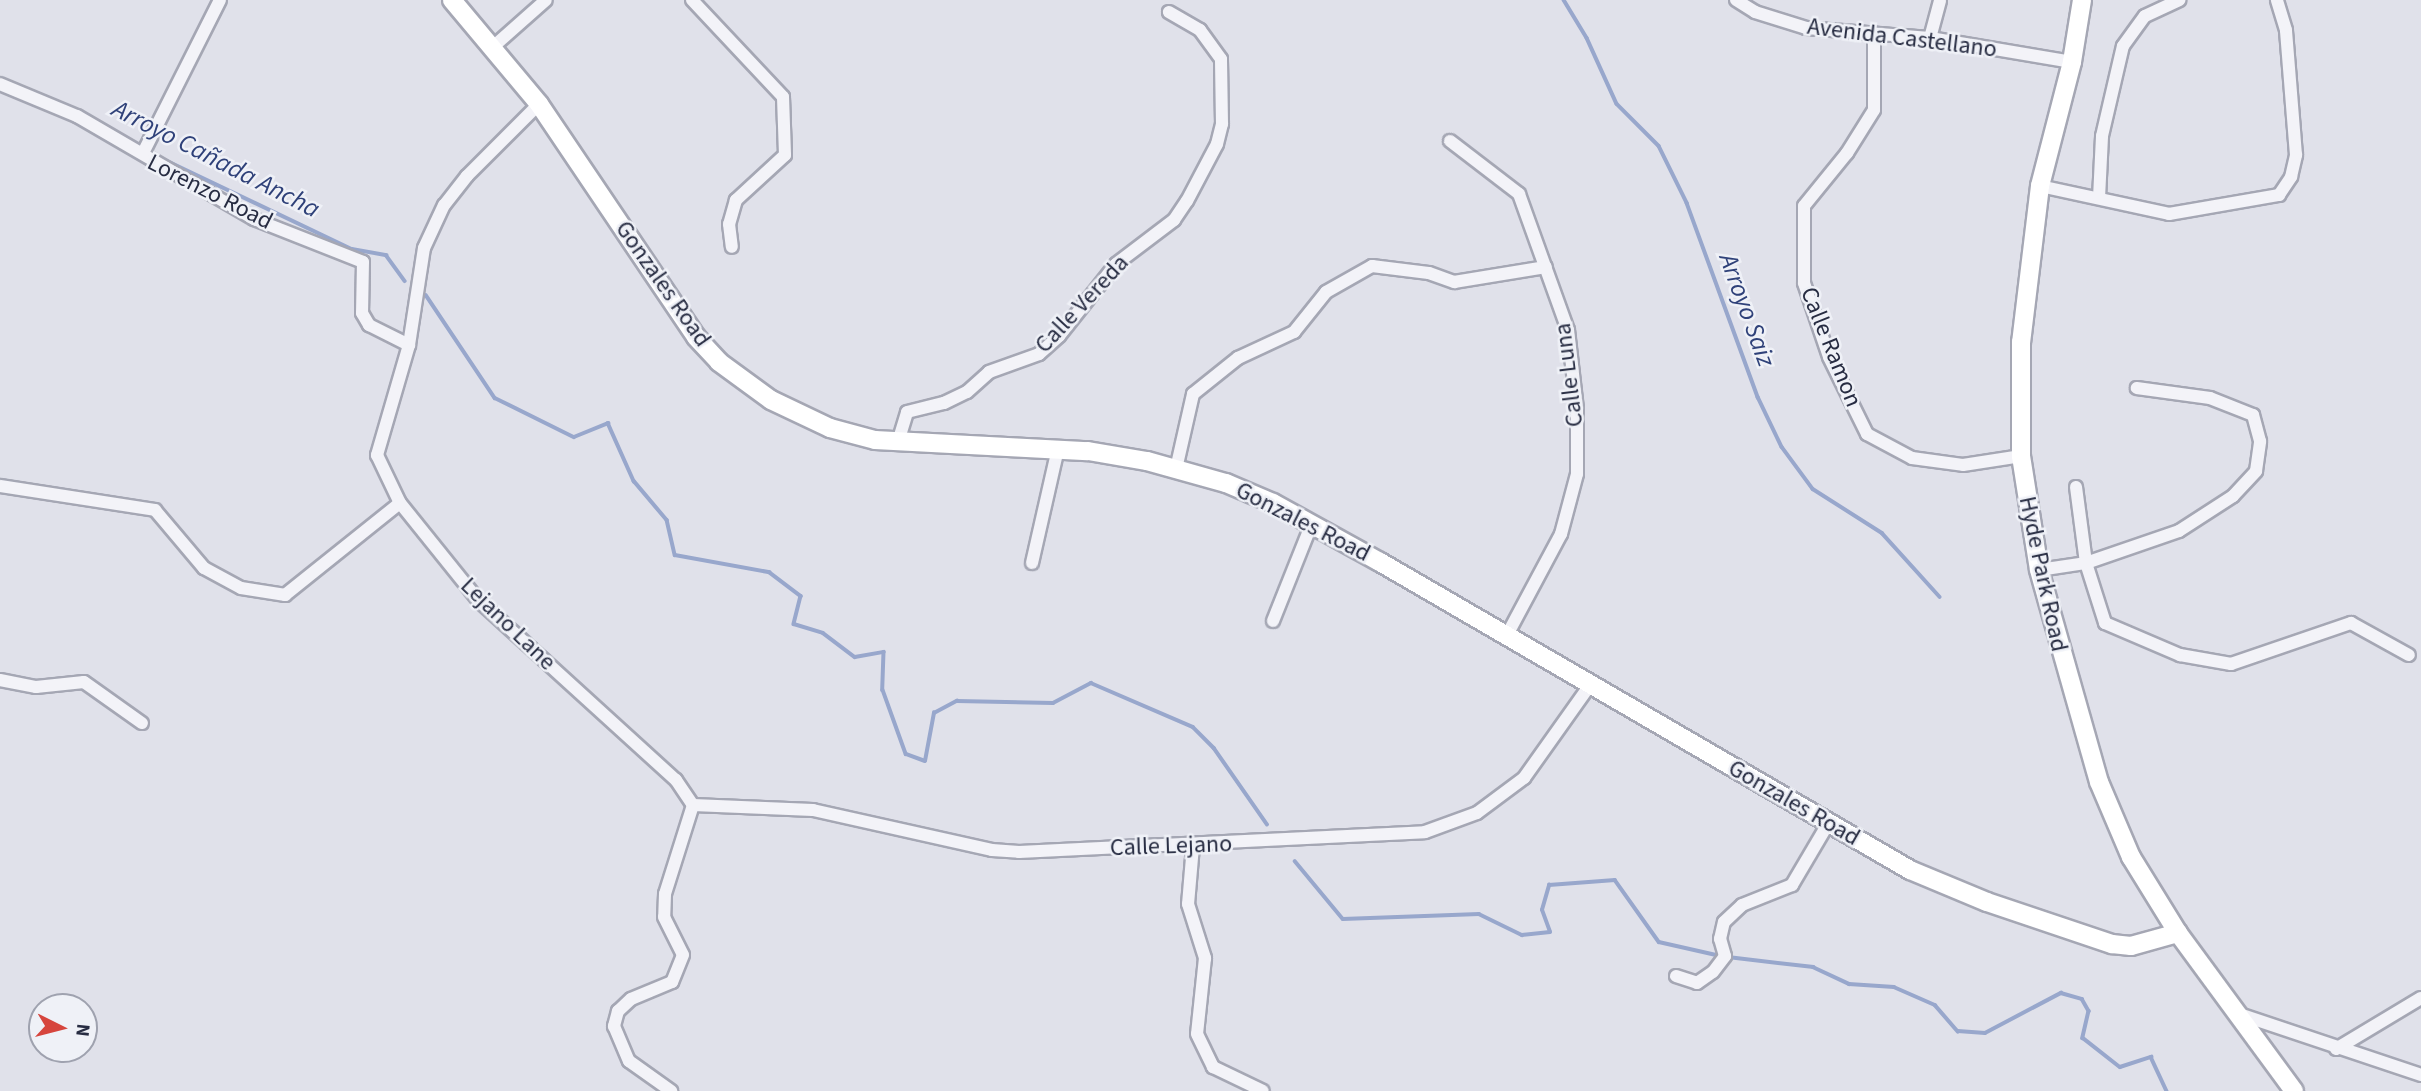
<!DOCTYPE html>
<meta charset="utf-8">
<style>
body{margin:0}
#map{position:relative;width:2421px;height:1091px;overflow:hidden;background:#e0e1ea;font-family:"Source Sans 3",sans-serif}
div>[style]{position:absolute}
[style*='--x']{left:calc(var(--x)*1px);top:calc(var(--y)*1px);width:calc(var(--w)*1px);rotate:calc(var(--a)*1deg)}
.stream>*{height:3.5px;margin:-1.75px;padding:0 1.75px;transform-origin:1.75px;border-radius:1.75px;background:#98a7cc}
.roads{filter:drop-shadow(2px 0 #a5a7b4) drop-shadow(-2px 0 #a5a7b4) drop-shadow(0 2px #a5a7b4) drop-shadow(0 -2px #a5a7b4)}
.street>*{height:12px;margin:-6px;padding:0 6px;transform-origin:6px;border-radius:6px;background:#f3f3f8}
.secondary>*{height:18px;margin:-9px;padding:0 9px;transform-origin:9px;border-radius:9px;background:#fff}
span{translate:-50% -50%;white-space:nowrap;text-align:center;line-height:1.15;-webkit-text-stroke:5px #eff1f7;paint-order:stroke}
.street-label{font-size:24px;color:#272c42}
.water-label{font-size:26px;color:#2f4179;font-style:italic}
.north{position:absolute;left:28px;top:993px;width:70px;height:70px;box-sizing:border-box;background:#eff1f7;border:2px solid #9fa2af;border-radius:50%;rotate:96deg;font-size:19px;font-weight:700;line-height:28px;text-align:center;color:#272c42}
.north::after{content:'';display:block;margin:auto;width:24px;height:32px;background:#d6453d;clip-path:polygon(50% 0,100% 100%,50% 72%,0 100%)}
</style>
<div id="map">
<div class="stream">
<div style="--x:1564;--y:0;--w:44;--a:58.8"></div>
<div style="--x:1587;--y:38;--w:72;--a:65.6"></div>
<div style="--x:1617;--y:104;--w:59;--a:45"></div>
<div style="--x:1659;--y:146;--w:64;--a:63.8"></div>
<div style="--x:1687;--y:203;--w:207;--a:69.9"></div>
<div style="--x:1758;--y:397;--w:55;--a:64.4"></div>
<div style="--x:1782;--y:447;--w:52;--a:53.6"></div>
<div style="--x:1813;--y:489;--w:82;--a:32.5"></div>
<div style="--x:1882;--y:533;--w:86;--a:47.8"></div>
<div style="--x:54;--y:100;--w:27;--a:24"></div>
<div style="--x:161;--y:158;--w:212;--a:25.5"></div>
<div style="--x:352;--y:249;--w:35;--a:10"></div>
<div style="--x:386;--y:255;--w:32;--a:54"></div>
<div style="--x:426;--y:295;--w:124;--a:56.2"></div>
<div style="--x:495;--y:398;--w:88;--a:26.3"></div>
<div style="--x:574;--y:437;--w:37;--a:-22"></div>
<div style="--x:608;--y:423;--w:64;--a:65.9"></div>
<div style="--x:634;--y:481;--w:51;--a:49.8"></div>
<div style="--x:667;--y:520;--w:36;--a:77"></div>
<div style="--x:675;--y:555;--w:96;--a:10.3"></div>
<div style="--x:769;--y:572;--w:40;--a:37"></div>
<div style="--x:801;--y:596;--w:29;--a:104"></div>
<div style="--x:794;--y:624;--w:30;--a:17"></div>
<div style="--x:823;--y:633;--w:40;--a:37"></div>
<div style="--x:855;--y:657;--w:29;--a:-10"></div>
<div style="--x:884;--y:652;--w:38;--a:92"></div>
<div style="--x:883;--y:690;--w:68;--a:70.2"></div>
<div style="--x:906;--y:754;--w:20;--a:20"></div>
<div style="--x:925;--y:761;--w:49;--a:-79.4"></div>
<div style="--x:934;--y:713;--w:26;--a:-28"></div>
<div style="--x:957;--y:701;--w:96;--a:1.2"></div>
<div style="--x:1053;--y:703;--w:43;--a:-27.8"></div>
<div style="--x:1091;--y:683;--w:111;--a:23.3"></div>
<div style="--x:1193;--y:727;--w:30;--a:45"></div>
<div style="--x:1214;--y:748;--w:93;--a:55.1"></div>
<div style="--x:1295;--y:861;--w:75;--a:50.4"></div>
<div style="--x:1343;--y:919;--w:136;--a:-2.1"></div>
<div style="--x:1479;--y:914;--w:48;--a:26"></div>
<div style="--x:1522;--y:935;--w:28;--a:-6"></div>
<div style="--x:1550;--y:932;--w:23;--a:-110"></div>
<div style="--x:1542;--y:910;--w:26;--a:-74"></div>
<div style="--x:1549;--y:885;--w:66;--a:-4.3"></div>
<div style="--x:1615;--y:880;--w:76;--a:54.6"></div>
<div style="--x:1659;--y:942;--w:64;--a:12.7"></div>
<div style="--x:1728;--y:957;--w:86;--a:6.7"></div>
<div style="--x:1813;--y:967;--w:40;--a:25"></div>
<div style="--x:1849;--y:984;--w:45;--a:3.8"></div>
<div style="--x:1894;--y:987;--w:45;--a:23.7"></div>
<div style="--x:1935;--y:1005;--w:35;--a:49"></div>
<div style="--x:1958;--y:1031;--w:27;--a:4"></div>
<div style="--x:1985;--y:1033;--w:86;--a:-27.8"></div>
<div style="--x:2061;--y:993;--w:22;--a:16"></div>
<div style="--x:2082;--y:999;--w:14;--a:60"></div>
<div style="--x:2089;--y:1011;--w:28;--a:103"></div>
<div style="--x:2083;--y:1038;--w:47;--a:38.1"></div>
<div style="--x:2120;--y:1067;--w:33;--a:-18"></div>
<div style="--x:2151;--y:1057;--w:38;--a:65"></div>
</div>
<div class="roads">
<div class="street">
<div style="--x:692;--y:0;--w:133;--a:46.8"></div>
<div style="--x:783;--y:97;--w:58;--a:88"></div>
<div style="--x:785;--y:155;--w:67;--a:137.4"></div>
<div style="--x:736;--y:200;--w:25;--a:106"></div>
<div style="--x:729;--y:224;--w:23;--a:83"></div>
<div style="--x:1736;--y:0;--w:22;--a:32"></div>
<div style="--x:1755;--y:12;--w:53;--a:17.4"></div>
<div style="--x:1806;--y:28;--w:124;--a:4.6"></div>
<div style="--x:1930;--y:38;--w:144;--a:9.6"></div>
<div style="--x:1874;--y:36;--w:74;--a:90"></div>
<div style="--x:1874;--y:110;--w:51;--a:122.1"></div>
<div style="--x:1847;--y:153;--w:68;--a:129.1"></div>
<div style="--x:1804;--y:206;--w:77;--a:90"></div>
<div style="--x:1804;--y:283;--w:78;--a:71.3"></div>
<div style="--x:1829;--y:357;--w:86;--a:63.7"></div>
<div style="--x:1867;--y:434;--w:51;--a:28.1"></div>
<div style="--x:1912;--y:458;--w:51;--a:7.8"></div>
<div style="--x:1963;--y:465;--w:59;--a:-8.8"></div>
<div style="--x:1930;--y:38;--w:39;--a:-75"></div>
<div style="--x:494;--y:46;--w:69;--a:-41.5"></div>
<div style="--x:0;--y:84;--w:83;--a:22.6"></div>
<div style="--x:77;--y:116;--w:205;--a:30.2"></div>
<div style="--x:254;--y:219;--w:117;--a:21.5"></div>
<div style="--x:363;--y:262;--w:51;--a:91.1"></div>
<div style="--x:362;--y:313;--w:14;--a:60"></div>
<div style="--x:369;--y:325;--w:45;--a:26.6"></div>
<div style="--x:539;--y:104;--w:102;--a:135"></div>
<div style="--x:467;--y:176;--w:37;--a:128"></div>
<div style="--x:444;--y:205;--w:47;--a:114.9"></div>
<div style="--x:424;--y:248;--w:98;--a:98.8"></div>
<div style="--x:409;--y:345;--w:115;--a:106.2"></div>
<div style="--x:377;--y:455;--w:53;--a:64.4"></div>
<div style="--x:400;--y:503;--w:124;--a:51.2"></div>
<div style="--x:478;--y:600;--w:268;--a:42.3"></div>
<div style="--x:676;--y:780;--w:30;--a:56"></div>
<div style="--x:693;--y:805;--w:93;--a:107.5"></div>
<div style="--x:665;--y:894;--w:23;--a:92"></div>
<div style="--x:664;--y:917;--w:42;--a:63.4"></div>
<div style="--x:683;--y:955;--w:29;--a:112"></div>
<div style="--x:672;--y:982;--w:44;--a:157.5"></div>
<div style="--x:631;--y:999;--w:18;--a:137"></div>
<div style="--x:618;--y:1011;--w:16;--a:105"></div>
<div style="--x:614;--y:1026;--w:38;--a:67"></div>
<div style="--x:629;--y:1061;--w:52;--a:35.5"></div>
<div style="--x:1450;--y:141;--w:87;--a:37.5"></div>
<div style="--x:1519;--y:194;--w:145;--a:70.2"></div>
<div style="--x:1568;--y:330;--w:80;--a:83.5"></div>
<div style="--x:1577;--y:409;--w:65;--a:90"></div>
<div style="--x:1577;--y:474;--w:62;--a:104.9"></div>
<div style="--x:1561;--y:534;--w:115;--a:118.1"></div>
<div style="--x:143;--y:153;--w:171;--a:-63.3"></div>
<div style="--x:2040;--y:186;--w:132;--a:12.2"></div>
<div style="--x:2169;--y:214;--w:112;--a:-9.8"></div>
<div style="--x:2279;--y:195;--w:22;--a:-56"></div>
<div style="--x:2291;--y:177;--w:23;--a:-77"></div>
<div style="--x:2296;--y:155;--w:125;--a:-94.6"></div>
<div style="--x:2286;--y:30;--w:31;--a:-107"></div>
<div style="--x:2099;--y:198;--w:62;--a:-87.2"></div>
<div style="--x:2102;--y:136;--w:92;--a:-76.9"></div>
<div style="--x:2123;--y:46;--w:37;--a:-54"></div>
<div style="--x:2145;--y:16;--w:38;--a:-25"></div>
<div style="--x:898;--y:442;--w:31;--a:-73"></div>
<div style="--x:907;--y:412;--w:38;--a:-14"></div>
<div style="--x:944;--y:403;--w:25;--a:-26"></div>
<div style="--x:967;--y:392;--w:30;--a:-42"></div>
<div style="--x:989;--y:372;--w:53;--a:-19.8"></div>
<div style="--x:1039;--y:354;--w:27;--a:-42"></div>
<div style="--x:1059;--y:336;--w:92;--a:-51.6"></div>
<div style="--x:1116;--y:264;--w:73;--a:-37.2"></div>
<div style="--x:1174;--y:220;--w:23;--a:-56"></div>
<div style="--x:1187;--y:201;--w:64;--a:-62.2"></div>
<div style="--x:1217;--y:144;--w:21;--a:-76"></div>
<div style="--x:1222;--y:124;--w:65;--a:-90.9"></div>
<div style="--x:1221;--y:59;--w:36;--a:-126"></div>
<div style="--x:1200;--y:30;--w:36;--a:-150"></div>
<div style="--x:1176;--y:469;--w:77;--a:-77.2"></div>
<div style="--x:1193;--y:394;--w:58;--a:-38.7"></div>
<div style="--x:1238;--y:358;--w:62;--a:-24.9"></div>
<div style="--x:1294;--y:332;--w:51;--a:-51.3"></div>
<div style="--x:1326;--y:292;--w:53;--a:-29.5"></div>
<div style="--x:1372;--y:266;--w:57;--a:7"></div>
<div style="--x:1429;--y:273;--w:27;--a:20"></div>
<div style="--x:1454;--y:282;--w:93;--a:-9.3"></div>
<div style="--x:0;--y:486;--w:157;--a:8.8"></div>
<div style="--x:155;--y:510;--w:76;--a:49.8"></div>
<div style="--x:204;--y:568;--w:42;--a:28.4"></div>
<div style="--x:241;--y:588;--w:45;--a:9"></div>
<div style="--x:285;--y:595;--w:147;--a:-38.7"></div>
<div style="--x:2076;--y:487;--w:77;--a:82.5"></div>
<div style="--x:2086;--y:563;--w:63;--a:72.4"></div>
<div style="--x:2105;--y:623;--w:82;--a:23.1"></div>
<div style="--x:2180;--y:655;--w:52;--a:10"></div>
<div style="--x:2231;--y:664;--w:127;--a:-18.9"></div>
<div style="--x:2351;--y:623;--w:66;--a:28.9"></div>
<div style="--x:1032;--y:563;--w:117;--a:-77.2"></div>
<div style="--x:2039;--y:570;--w:48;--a:-8.5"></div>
<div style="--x:2086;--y:563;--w:98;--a:-19"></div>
<div style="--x:2179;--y:531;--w:64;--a:-32.9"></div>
<div style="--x:2233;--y:496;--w:34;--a:-47"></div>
<div style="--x:2256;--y:471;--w:30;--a:-82"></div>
<div style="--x:2260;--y:441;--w:27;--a:-105"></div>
<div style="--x:2253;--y:415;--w:46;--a:-158.4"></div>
<div style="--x:2210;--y:398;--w:74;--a:-172.2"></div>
<div style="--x:1273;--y:621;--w:105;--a:-68.3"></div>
<div style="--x:0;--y:680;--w:37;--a:11"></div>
<div style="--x:36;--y:687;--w:48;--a:-5.9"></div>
<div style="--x:84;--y:682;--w:71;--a:35.3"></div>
<div style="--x:693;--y:805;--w:120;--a:2.4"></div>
<div style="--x:813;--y:810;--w:183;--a:12.6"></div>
<div style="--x:992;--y:850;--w:27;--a:4"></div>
<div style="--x:1019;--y:852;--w:406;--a:-2.8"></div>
<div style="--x:1425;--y:832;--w:55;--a:-20.1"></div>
<div style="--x:1477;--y:813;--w:59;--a:-36.7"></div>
<div style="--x:1524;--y:778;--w:114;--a:-54.6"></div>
<div style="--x:1193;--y:846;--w:58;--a:94.9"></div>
<div style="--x:1188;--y:904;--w:57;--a:72.5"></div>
<div style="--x:1205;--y:958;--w:76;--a:96"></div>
<div style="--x:1197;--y:1034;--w:37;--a:64"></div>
<div style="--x:1213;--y:1067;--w:55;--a:25.6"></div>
<div style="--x:1676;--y:976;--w:22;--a:18"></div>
<div style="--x:1697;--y:983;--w:19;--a:-35"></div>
<div style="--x:1713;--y:972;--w:20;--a:-53"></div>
<div style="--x:1725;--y:956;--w:18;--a:-106"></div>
<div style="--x:1720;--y:939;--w:17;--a:-77"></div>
<div style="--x:1724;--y:922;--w:25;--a:-43"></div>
<div style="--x:1742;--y:905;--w:54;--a:-21.8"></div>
<div style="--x:1792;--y:885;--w:71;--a:-59.5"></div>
<div style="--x:2242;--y:1015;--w:189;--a:18.5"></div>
<div style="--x:2336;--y:1049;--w:99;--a:-31"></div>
</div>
<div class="secondary">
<div style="--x:452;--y:0;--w:136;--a:50.1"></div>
<div style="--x:539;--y:104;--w:281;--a:56"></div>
<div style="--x:696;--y:337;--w:34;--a:47"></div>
<div style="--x:719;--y:362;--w:64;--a:36.2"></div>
<div style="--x:771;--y:400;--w:65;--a:25.4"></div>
<div style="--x:830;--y:428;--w:47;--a:14.9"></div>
<div style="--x:875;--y:440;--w:213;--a:3"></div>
<div style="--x:1088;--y:451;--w:60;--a:9.6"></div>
<div style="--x:1147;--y:461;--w:82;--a:15.6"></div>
<div style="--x:1226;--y:483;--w:51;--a:23.1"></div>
<div style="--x:1273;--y:503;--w:122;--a:28.9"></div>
<div style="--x:1380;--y:562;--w:613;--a:30.16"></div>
<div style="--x:1910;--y:870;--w:83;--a:22.6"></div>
<div style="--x:1987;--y:902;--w:132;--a:18.6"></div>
<div style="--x:2112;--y:944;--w:19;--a:6"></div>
<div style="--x:2131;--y:946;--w:49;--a:-15.5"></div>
<div style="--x:2082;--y:0;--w:63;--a:99.2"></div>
<div style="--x:2072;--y:62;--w:128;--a:104.5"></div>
<div style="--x:2040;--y:186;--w:157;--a:96.9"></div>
<div style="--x:2021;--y:342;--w:114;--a:90"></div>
<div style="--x:2021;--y:456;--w:115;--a:81"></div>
<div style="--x:2039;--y:570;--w:220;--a:74.2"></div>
<div style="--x:2099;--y:782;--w:82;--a:66.9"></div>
<div style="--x:2131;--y:857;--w:89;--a:58.3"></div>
<div style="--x:2178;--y:933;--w:196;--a:53.7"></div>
</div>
</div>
<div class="street-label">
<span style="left:1902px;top:38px;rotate:7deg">Avenida Castellano</span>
<span style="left:210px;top:192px;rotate:27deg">Lorenzo Road</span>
<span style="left:663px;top:284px;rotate:55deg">Gonzales Road</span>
<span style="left:1082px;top:304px;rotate:-47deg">Calle Vereda</span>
<span style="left:1831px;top:347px;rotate:68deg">Calle Ramon</span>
<span style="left:1569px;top:375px;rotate:-97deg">Calle Luna</span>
<span style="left:1303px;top:522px;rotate:27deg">Gonzales Road</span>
<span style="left:2043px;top:574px;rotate:78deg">Hyde Park Road</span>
<span style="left:508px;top:624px;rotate:44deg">Lejano Lane</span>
<span style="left:1794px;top:803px;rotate:30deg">Gonzales Road</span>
<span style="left:1171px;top:846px;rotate:-2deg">Calle Lejano</span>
</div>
<div class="water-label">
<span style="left:216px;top:159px;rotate:27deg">Arroyo Cañada Ancha</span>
<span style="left:1747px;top:310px;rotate:70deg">Arroyo Saiz</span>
</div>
<div class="north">N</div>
</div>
